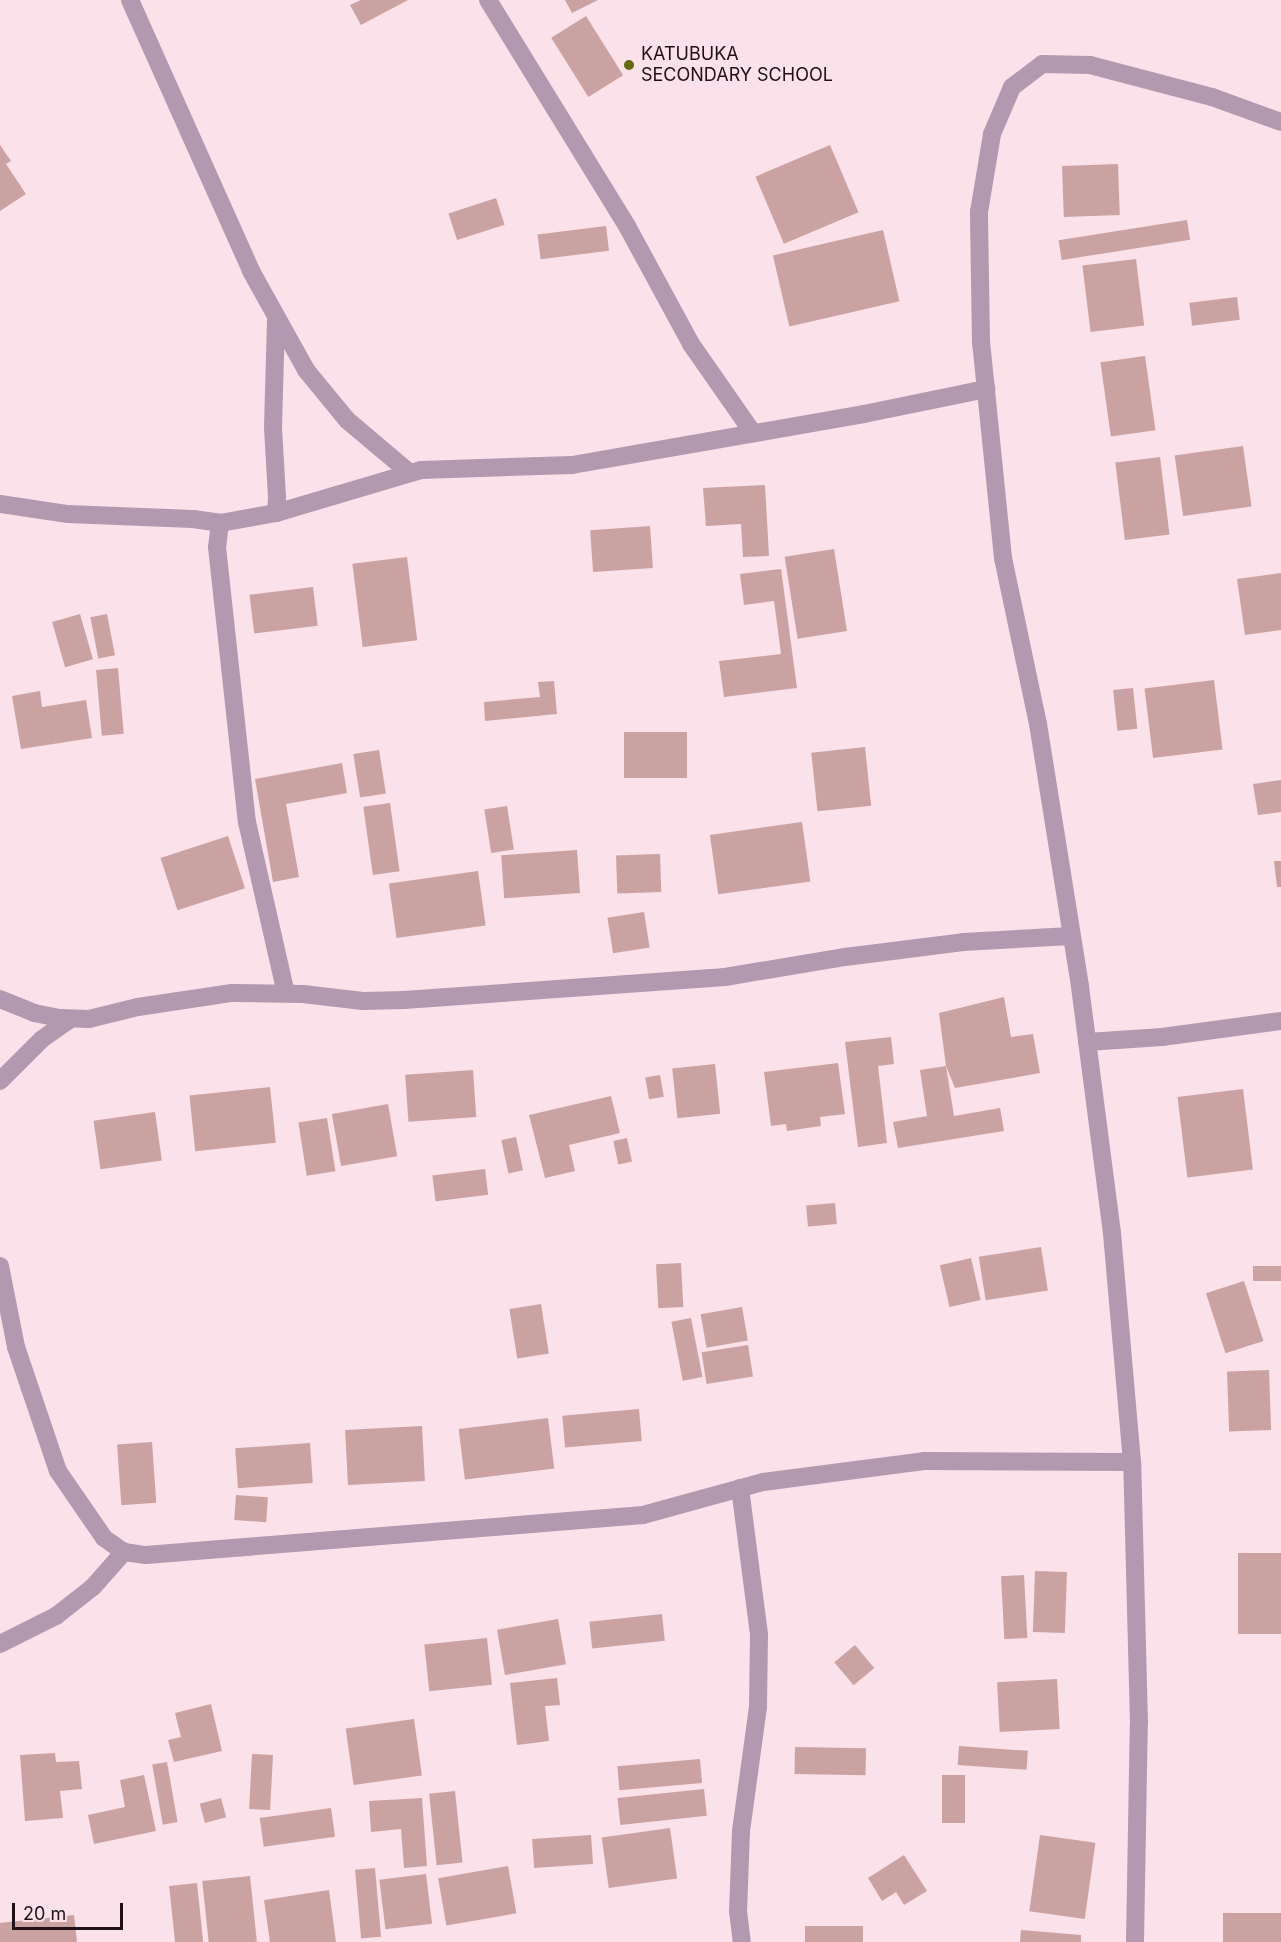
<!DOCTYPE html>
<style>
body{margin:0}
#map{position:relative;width:1281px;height:1942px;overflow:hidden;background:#fae1ea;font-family:Inter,sans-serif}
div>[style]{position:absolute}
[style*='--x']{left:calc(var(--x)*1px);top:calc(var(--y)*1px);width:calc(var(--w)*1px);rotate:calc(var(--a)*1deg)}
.building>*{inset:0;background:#cba2a2;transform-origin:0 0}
.minor>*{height:18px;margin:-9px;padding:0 9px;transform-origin:9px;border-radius:9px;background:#b399b0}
.dots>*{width:16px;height:16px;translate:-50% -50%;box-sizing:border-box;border:3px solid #fae1ea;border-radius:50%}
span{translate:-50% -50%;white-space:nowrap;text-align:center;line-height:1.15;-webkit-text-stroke:4.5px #fae1ea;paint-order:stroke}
.poi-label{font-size:18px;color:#1f1117}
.left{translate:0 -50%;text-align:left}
.scale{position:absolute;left:12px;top:1903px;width:111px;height:27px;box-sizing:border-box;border:3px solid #1f1117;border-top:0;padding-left:8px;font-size:18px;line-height:21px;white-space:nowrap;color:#1f1117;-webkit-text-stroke:4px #fae1ea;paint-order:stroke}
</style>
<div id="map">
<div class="building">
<div style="clip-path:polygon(361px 0,408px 0,361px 25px,350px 5px)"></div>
<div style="clip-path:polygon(565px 0,598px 0,572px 13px)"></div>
<div style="left:586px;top:16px;width:70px;height:41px;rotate:58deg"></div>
<div style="clip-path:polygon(0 145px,11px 161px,6px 164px,26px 194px,0 211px)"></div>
<div style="left:830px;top:145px;width:73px;height:81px;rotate:67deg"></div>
<div style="left:1118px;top:164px;width:51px;height:56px;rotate:88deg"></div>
<div style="left:496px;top:198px;width:28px;height:50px;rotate:72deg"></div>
<div style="left:1187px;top:220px;width:20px;height:130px;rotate:81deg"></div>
<div style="left:606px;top:226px;width:25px;height:69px;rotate:83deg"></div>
<div style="left:883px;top:230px;width:73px;height:113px;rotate:77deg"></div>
<div style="left:1136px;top:259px;width:67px;height:54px;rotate:83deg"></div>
<div style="left:1237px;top:297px;width:23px;height:48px;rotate:83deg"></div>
<div style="left:1145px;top:356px;width:75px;height:45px;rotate:82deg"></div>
<div style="left:1243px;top:446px;width:61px;height:69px;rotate:82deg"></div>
<div style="left:1160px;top:457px;width:78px;height:45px;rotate:83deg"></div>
<div style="clip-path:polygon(765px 485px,769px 556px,743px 557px,741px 524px,706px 526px,703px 488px)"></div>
<div style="left:650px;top:526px;width:42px;height:60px;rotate:86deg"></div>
<div style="left:834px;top:549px;width:83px;height:50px;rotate:81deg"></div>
<div style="left:407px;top:557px;width:84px;height:55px;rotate:83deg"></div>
<div style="clip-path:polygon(781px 569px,797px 688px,724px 697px,719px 661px,781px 654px,774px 601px,744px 605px,740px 574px)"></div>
<div style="clip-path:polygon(1281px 573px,1281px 630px,1245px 635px,1237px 579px)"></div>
<div style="left:313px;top:587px;width:39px;height:64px;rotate:83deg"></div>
<div style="left:80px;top:614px;width:47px;height:29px;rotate:74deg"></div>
<div style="left:107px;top:614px;width:42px;height:17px;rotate:79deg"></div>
<div style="left:118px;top:668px;width:66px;height:22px;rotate:85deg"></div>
<div style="left:1214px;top:680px;width:70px;height:70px;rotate:83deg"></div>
<div style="clip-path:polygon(554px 681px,557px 714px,485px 721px,484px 702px,540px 697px,538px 682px)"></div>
<div style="left:1133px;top:688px;width:41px;height:20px;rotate:84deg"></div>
<div style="clip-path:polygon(40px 691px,42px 707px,86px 700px,92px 738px,21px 749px,12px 696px)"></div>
<div style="left:687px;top:732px;width:46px;height:63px;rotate:90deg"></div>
<div style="left:865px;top:747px;width:59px;height:54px;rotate:84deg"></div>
<div style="left:379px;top:750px;width:44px;height:26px;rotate:81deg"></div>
<div style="clip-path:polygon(342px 763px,347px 793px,286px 804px,299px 877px,273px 882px,255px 779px)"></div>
<div style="clip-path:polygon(1281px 780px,1281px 812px,1258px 815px,1253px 784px)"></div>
<div style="left:390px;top:803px;width:69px;height:27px;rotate:82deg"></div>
<div style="left:507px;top:806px;width:44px;height:23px;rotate:81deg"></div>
<div style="left:802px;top:822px;width:60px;height:93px;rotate:82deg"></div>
<div style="left:228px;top:836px;width:55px;height:71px;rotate:72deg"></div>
<div style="left:577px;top:850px;width:43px;height:76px;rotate:86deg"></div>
<div style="left:660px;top:854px;width:38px;height:44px;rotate:88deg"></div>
<div style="clip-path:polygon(1274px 861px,1281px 861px,1281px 887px,1277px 887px)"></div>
<div style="left:478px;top:871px;width:55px;height:90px;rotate:82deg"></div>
<div style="left:644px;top:912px;width:36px;height:37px;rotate:81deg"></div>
<div style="clip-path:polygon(1004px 997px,1011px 1037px,1033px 1034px,1040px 1073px,955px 1088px,946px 1066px,939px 1013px)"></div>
<div style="clip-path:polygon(891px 1037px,894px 1064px,878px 1066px,887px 1143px,858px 1147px,845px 1042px)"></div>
<div style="clip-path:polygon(838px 1063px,845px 1114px,820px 1117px,821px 1126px,787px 1131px,786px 1124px,771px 1126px,764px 1072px)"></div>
<div style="left:715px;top:1064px;width:50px;height:43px;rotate:84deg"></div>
<div style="clip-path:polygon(946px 1066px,954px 1116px,1000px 1108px,1004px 1131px,898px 1148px,893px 1122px,927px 1116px,920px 1070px)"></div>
<div style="left:473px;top:1070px;width:47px;height:68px;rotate:86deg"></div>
<div style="left:660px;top:1075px;width:22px;height:15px;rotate:80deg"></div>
<div style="left:270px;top:1087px;width:56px;height:81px;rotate:84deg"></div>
<div style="left:1243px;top:1089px;width:81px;height:66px;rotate:83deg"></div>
<div style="clip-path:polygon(611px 1096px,620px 1133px,569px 1145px,575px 1171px,545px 1178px,529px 1115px)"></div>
<div style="left:388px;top:1104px;width:53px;height:57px;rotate:80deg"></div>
<div style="left:155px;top:1112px;width:49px;height:62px;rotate:82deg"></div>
<div style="left:327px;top:1118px;width:54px;height:29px;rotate:81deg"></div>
<div style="left:516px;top:1137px;width:34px;height:15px;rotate:78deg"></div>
<div style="left:627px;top:1138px;width:24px;height:14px;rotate:78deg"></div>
<div style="left:485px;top:1169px;width:26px;height:53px;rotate:83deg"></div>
<div style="left:835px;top:1203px;width:21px;height:29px;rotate:85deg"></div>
<div style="left:1041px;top:1247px;width:44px;height:63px;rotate:81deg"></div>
<div style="left:971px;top:1258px;width:43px;height:32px;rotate:77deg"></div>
<div style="left:681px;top:1263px;width:44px;height:25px;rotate:87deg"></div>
<div style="left:1281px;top:1266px;width:15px;height:28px;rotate:90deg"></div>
<div style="left:1244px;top:1281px;width:63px;height:40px;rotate:72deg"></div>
<div style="left:541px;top:1304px;width:50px;height:32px;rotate:81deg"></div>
<div style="left:742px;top:1307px;width:34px;height:42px;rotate:80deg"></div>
<div style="left:691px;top:1318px;width:60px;height:20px;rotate:79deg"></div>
<div style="left:748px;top:1345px;width:32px;height:47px;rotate:81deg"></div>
<div style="left:1269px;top:1370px;width:60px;height:42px;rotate:88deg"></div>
<div style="left:639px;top:1409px;width:32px;height:77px;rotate:85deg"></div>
<div style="left:548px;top:1418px;width:51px;height:90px;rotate:83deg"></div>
<div style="left:422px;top:1426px;width:55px;height:77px;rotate:87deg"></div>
<div style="left:152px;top:1442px;width:61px;height:35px;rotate:86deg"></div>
<div style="left:310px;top:1443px;width:40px;height:75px;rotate:86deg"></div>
<div style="left:236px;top:1495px;width:32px;height:25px;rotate:4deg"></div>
<div style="left:1281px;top:1553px;width:81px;height:43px;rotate:90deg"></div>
<div style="left:1035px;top:1571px;width:32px;height:61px;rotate:2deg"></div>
<div style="left:1024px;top:1575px;width:63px;height:23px;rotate:87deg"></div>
<div style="left:662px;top:1614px;width:27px;height:73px;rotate:84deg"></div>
<div style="left:558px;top:1619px;width:46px;height:62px;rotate:80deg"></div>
<div style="left:487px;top:1638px;width:47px;height:63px;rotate:84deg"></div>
<div style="left:855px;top:1645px;width:30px;height:27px;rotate:50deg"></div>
<div style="clip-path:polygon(557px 1678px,560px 1705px,545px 1706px,549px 1741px,517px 1745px,510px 1683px)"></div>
<div style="left:1057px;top:1679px;width:50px;height:60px;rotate:87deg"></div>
<div style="clip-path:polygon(211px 1704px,222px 1751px,174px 1762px,168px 1740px,181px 1737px,175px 1713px)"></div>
<div style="left:414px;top:1719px;width:57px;height:69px;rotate:82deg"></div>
<div style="left:959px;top:1746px;width:69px;height:19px;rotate:4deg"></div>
<div style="left:795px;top:1747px;width:71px;height:27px;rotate:1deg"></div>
<div style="clip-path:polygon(55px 1753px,56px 1762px,79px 1761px,82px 1789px,60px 1791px,63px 1818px,25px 1821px,20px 1755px)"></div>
<div style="left:252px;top:1754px;width:21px;height:55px;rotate:3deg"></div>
<div style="left:700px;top:1759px;width:24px;height:83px;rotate:85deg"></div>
<div style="left:167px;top:1762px;width:61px;height:15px;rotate:80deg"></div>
<div style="clip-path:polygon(144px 1775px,156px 1831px,94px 1844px,88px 1815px,125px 1807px,120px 1780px)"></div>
<div style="left:942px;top:1775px;width:23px;height:48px"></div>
<div style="left:704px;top:1789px;width:27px;height:87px;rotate:84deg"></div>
<div style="left:455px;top:1791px;width:72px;height:26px;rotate:84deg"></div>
<div style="left:221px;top:1798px;width:20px;height:22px;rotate:75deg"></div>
<div style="clip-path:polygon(422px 1798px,427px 1866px,404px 1868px,401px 1829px,371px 1832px,369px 1801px)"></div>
<div style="left:331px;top:1808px;width:29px;height:72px;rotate:82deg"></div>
<div style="left:670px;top:1828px;width:51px;height:69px;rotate:82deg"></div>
<div style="left:591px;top:1835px;width:29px;height:59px;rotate:86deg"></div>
<div style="left:1040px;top:1835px;width:56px;height:77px;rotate:8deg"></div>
<div style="clip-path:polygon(904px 1855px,927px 1891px,904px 1905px,896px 1892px,882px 1901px,868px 1878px)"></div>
<div style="left:508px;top:1866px;width:48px;height:71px;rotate:80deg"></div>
<div style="left:375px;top:1868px;width:69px;height:20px;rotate:85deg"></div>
<div style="left:426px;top:1874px;width:50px;height:47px;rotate:83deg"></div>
<div style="left:250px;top:1876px;width:66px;height:48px;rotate:84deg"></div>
<div style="left:197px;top:1883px;width:59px;height:28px;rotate:84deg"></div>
<div style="clip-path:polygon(329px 1890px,336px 1942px,270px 1942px,264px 1900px)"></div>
<div style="left:1223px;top:1913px;width:58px;height:29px"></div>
<div style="clip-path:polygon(74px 1915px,77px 1942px,0 1942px,0 1923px)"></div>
<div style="left:805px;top:1926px;width:58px;height:16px"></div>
<div style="clip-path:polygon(1021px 1930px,1081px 1935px,1081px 1942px,1020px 1942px)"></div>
</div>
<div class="minor">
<div style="--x:130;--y:0;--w:297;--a:65.9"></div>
<div style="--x:251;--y:271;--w:113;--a:60.9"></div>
<div style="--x:306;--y:370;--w:65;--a:50.6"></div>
<div style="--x:347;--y:420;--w:82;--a:40.1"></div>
<div style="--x:488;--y:0;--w:265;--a:58.4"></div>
<div style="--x:627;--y:226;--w:134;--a:61.5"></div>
<div style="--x:691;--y:344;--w:108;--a:55.1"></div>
<div style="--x:0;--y:504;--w:69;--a:8.4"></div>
<div style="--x:68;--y:514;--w:125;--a:2.3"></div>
<div style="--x:193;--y:519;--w:27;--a:8"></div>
<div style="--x:220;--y:523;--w:57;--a:-10.1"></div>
<div style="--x:276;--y:513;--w:151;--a:-16.5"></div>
<div style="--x:421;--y:470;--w:151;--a:-1.9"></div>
<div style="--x:572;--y:465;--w:296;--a:-9.9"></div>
<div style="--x:864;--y:414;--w:125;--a:-11.6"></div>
<div style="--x:276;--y:513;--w:16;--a:-86"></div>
<div style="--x:277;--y:497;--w:70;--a:-93.3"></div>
<div style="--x:273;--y:427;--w:110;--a:-88.4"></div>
<div style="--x:220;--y:523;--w:24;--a:97"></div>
<div style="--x:217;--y:547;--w:277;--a:83.8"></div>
<div style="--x:247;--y:822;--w:175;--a:77.2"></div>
<div style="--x:0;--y:999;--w:37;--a:22"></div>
<div style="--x:34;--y:1013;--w:26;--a:11"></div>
<div style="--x:60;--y:1018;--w:29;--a:2"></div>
<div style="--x:89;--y:1019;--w:50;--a:-13.8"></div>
<div style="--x:138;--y:1007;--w:95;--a:-8.5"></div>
<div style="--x:232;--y:993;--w:71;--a:0.8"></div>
<div style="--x:303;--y:994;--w:60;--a:6.7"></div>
<div style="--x:363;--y:1001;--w:41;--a:-1.4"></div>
<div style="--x:404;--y:1000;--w:322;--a:-4.1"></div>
<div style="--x:725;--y:977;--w:122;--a:-9.5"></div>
<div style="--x:845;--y:957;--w:119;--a:-7.2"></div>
<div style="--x:963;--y:942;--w:108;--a:-3.2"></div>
<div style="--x:1087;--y:1042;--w:75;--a:-3.8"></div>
<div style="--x:1162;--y:1037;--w:120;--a:-7.7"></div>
<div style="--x:0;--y:1081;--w:59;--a:-45"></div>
<div style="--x:42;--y:1039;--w:35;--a:-35"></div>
<div style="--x:0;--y:1266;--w:83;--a:78.8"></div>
<div style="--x:16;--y:1347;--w:131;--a:71.3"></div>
<div style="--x:58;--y:1471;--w:81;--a:55.5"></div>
<div style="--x:104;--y:1538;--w:24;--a:35"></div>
<div style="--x:124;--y:1552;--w:22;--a:8"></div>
<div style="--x:146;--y:1555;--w:499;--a:-4.6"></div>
<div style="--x:643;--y:1515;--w:124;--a:-15.4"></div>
<div style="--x:763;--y:1482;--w:162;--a:-7.4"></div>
<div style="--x:924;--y:1461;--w:208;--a:0.3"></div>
<div style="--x:740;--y:1488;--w:148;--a:82.6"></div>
<div style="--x:759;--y:1635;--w:72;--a:90.8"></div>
<div style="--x:758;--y:1707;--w:125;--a:97.8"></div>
<div style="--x:741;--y:1831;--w:80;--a:92.1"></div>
<div style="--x:738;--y:1911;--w:31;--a:83"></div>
<div style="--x:0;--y:1644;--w:63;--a:-26.6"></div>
<div style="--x:56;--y:1616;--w:47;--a:-38.1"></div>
<div style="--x:93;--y:1587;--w:47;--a:-48.5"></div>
<div style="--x:1135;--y:1942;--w:219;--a:-89"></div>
<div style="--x:1139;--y:1723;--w:261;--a:-91.5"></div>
<div style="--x:1132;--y:1462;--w:230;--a:-95"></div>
<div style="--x:1112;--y:1233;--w:249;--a:-97.4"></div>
<div style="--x:1080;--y:986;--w:265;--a:-99.1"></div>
<div style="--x:1038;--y:724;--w:170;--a:-101.9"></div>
<div style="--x:1003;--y:558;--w:216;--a:-95.8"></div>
<div style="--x:981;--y:343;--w:131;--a:-90.9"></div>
<div style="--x:979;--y:212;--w:79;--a:-80.5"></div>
<div style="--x:992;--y:134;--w:51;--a:-66.9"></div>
<div style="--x:1012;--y:87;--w:38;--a:-37"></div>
<div style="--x:1042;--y:64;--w:48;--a:1.2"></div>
<div style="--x:1090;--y:65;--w:126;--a:14.7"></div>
<div style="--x:1212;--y:97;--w:73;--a:19.9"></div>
</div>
<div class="dots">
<div style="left:629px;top:65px;background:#626a0d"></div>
</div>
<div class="poi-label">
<span class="left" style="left:641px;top:65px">KATUBUKA<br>SECONDARY SCHOOL</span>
</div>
<div class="scale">20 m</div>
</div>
